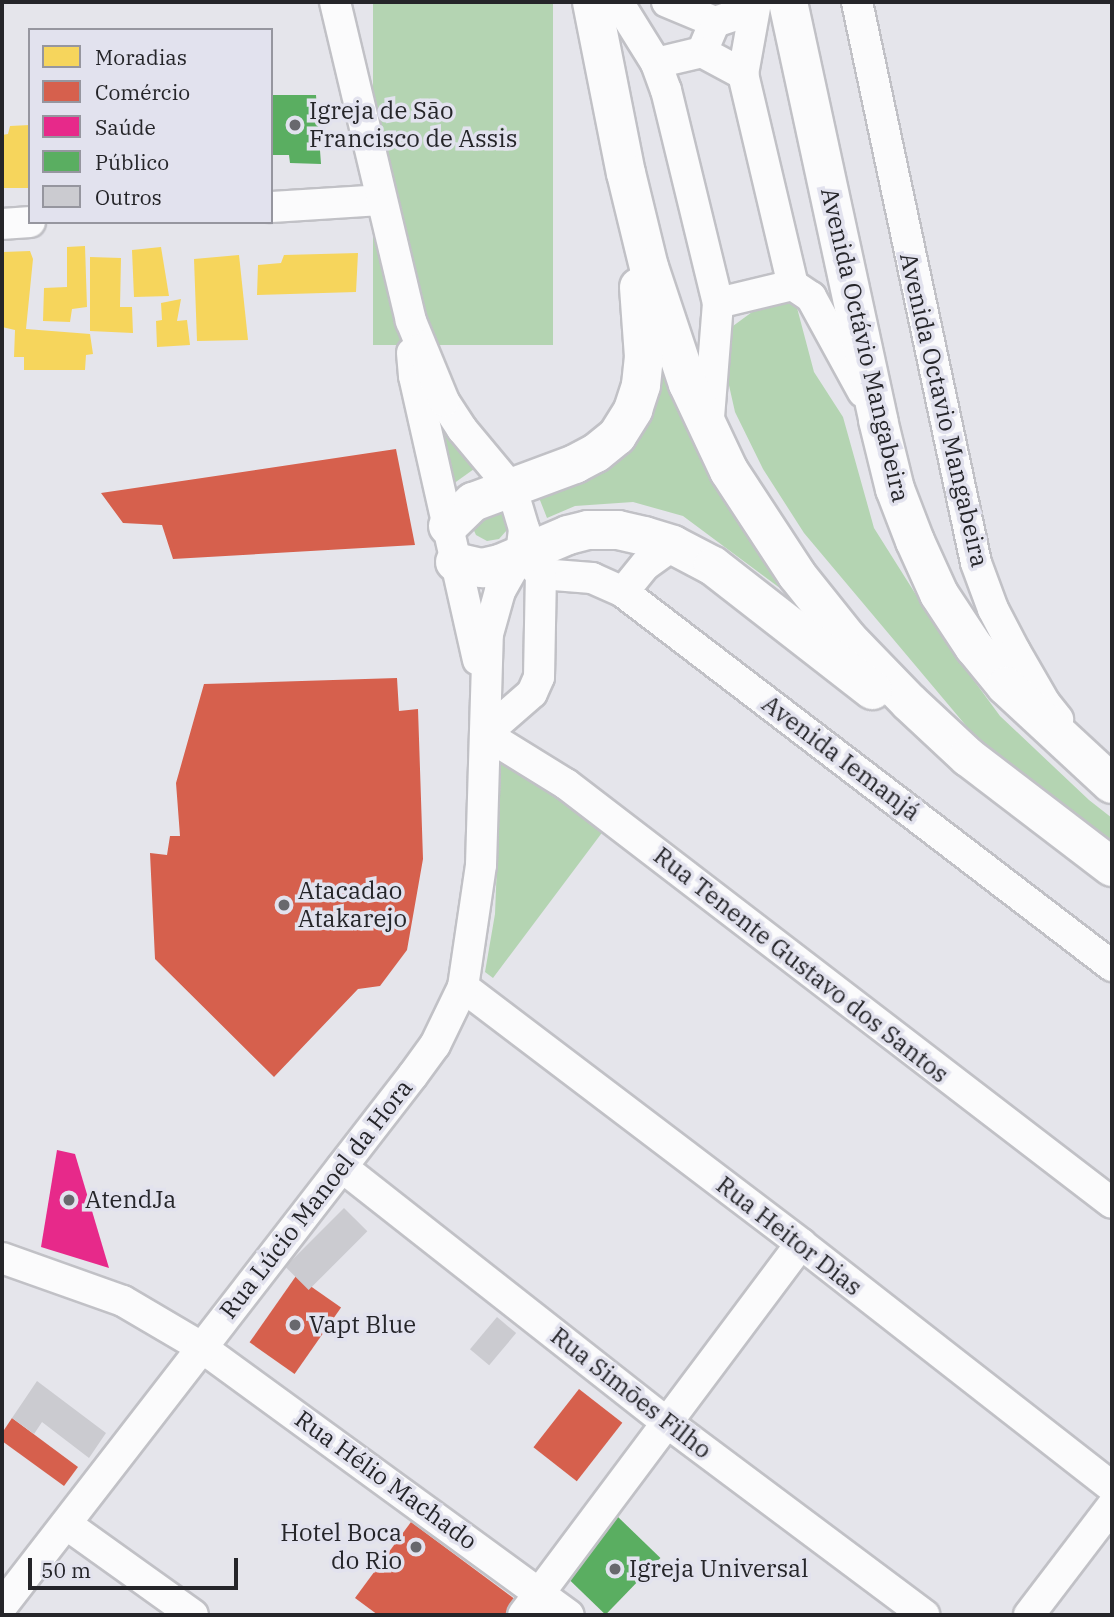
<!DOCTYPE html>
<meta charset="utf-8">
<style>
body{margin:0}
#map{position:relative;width:1114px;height:1617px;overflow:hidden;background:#e5e5eb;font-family:"IBM Plex Serif",serif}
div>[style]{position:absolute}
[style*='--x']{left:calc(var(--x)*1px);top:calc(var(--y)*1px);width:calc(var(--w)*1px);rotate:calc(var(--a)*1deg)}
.green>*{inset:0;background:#b4d4b2;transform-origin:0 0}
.homes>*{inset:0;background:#f6d55c}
.shops>*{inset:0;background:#d6604d;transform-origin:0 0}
.health>*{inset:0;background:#e7298a}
.public>*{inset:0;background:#5aae61;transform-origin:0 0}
.building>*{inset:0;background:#cbcbd0;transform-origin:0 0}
.roads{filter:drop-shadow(2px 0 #c1c1c6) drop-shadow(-2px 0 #c1c1c6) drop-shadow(0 2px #c1c1c6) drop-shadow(0 -2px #c1c1c6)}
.minor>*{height:30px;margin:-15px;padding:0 15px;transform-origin:15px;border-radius:15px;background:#fbfbfc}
.major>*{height:38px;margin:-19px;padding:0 19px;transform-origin:19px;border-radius:19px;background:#fbfbfc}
.dots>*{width:19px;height:19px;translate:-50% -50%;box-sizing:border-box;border:4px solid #e2e2ee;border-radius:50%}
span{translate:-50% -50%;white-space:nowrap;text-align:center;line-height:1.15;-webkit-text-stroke:7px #e2e2ee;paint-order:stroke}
.poi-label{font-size:24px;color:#252529}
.left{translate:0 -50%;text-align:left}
.right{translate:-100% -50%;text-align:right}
.street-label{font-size:24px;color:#252529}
.frame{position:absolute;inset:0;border:4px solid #252529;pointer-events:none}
.legend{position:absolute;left:28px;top:28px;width:245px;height:196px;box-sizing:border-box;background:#e2e2ee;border:2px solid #96969f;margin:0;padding:9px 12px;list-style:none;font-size:21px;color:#252529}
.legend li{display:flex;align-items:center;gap:14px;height:35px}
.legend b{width:35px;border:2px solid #96969f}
.scale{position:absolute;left:28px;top:1558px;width:210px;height:32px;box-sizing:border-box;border:4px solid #252529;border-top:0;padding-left:9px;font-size:21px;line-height:24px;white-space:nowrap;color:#252529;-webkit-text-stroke:5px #e2e2ee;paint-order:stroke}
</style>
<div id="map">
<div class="green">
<div style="left:373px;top:2px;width:180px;height:343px"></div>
<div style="clip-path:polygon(763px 304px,796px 304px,814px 372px,843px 417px,874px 528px,947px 644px,1000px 716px,1089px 800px,1112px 818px,1112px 845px,973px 734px,804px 533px,763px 469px,735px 412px,726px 372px,733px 326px)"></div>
<div style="clip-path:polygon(663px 372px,706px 461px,788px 594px,683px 516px,633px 502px,575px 506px,547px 518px,534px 485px,652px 412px)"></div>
<div style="clip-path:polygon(442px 426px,481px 464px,453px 484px)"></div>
<div style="clip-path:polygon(495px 505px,505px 513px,507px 530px,499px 539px,487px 541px,476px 535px,471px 524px)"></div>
<div style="clip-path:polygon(506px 756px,604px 830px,493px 978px,485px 972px,495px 914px,501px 764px)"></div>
</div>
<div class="homes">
<div style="clip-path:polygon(30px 125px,30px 188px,2px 188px,2px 135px,8px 134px,10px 126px)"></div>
<div style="clip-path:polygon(85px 246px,87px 307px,72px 309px,70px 322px,43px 321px,44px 288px,67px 287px,67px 247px)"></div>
<div style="clip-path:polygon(161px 247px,169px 296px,134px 297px,132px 250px)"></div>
<div style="clip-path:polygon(30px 251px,33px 259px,26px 329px,90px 334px,93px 354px,86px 355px,85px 370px,24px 370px,24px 357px,14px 357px,15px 330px,2px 327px,3px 252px)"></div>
<div style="clip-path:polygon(358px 253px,356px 292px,257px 295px,258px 265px,281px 263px,284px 255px)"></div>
<div style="clip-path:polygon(239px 255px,248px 340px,197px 341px,194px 259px)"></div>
<div style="clip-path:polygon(90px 257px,121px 258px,120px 307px,132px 307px,133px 333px,90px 331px)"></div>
<div style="clip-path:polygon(181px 299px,177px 321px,187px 320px,190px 345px,157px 347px,156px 321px,162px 320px,161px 303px)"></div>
</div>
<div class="shops">
<div style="clip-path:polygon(396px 449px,415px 545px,173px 559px,162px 525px,123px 523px,101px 493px)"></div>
<div style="clip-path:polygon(397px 678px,399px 711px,418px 709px,423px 859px,407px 950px,380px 986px,358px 989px,274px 1077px,155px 959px,150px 853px,167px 855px,170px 836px,180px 836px,176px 783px,204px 684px)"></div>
<div style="left:296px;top:1276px;width:55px;height:81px;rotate:35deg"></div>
<div style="left:579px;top:1389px;width:55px;height:74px;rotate:38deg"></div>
<div style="clip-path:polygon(12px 1418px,78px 1467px,64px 1486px,2px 1441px,2px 1433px)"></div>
<div style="clip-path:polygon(411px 1522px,516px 1600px,504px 1615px,378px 1615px,355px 1598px)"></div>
</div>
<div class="health">
<div style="clip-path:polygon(57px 1150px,75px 1154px,109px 1268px,41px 1247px)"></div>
</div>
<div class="public">
<div style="clip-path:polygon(271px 95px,316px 95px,321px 164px,290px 163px,289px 155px,271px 155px)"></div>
<div style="left:618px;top:1517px;width:59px;height:79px;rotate:44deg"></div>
</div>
<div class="building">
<div style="left:344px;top:1208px;width:33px;height:83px;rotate:45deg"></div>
<div style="left:497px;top:1317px;width:25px;height:42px;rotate:40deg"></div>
<div style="clip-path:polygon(37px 1381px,106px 1433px,89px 1458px,42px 1422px,34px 1434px,12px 1418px)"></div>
</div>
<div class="roads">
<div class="minor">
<div style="--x:618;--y:2;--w:72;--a:58.1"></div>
<div style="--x:656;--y:63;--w:29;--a:70"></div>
<div style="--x:666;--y:90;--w:219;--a:76.3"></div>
<div style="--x:718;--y:303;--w:127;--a:94.5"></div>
<div style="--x:667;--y:2;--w:52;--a:22.6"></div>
<div style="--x:756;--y:2;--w:73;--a:100.2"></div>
<div style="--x:743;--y:74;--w:217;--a:76.7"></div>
<div style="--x:793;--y:285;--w:22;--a:34"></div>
<div style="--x:811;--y:297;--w:108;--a:61.3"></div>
<div style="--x:857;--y:2;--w:573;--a:78.02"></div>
<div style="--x:976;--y:563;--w:49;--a:69.7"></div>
<div style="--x:993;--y:609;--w:47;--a:62.4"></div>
<div style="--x:1015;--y:651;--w:60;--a:60"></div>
<div style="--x:1045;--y:703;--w:21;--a:51"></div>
<div style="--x:702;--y:52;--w:33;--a:-67"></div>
<div style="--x:715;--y:22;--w:41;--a:-18.4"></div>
<div style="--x:656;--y:63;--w:47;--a:-13.4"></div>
<div style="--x:702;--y:52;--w:47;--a:28.2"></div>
<div style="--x:271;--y:207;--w:110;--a:-3.6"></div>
<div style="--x:2;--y:224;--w:28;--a:-4"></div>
<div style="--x:718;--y:303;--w:77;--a:-13.5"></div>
<div style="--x:412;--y:353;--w:23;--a:85"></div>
<div style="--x:414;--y:376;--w:291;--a:77.3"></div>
<div style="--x:673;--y:545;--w:34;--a:144"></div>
<div style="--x:645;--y:565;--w:35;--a:129"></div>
<div style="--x:623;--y:592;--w:616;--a:37.41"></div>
<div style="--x:541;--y:574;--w:51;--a:4.5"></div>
<div style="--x:592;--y:578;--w:34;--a:24"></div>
<div style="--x:485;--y:734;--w:95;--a:31.7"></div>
<div style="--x:566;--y:784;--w:688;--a:37.5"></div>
<div style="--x:485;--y:734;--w:62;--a:-41.1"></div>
<div style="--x:532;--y:693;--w:17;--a:-66"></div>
<div style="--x:539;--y:677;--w:103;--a:-88.9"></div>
<div style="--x:541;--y:574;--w:28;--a:-135"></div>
<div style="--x:463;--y:987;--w:425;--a:37.2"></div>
<div style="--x:801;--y:1244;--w:395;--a:38"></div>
<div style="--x:342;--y:1167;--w:416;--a:38.2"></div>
<div style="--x:669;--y:1424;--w:319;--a:36.8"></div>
<div style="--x:2;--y:1258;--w:128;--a:19.6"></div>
<div style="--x:123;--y:1301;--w:91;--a:30.5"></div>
<div style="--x:201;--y:1347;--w:455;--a:36.1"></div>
<div style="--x:66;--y:1524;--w:156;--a:35.6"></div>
<div style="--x:2;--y:1606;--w:671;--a:-52.26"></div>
<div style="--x:413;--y:1075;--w:37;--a:-54"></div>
<div style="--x:435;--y:1045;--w:64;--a:-64.2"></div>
<div style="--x:463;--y:987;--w:123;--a:-81.6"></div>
<div style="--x:481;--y:865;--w:231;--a:-88.3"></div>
<div style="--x:488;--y:634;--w:45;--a:-74.4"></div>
<div style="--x:500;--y:591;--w:43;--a:-60.4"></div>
<div style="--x:521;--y:554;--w:25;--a:-83"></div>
<div style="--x:524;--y:529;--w:42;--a:-106.7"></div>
<div style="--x:512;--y:489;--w:78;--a:-129.8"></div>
<div style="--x:462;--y:429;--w:33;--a:-123"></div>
<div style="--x:444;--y:401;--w:87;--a:-112.4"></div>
<div style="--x:411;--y:321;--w:328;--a:-103.4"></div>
<div style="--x:523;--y:1615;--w:464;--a:-53.2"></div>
<div style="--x:1029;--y:1615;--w:137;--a:-52.7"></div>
</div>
<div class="major">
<div style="--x:592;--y:2;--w:174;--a:78.8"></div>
<div style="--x:626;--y:173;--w:97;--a:76.3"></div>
<div style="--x:649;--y:267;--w:123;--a:71.6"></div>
<div style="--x:688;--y:384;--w:96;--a:64.8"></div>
<div style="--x:729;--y:471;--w:124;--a:56.8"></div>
<div style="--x:797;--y:575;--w:82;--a:51.4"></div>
<div style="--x:848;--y:639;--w:88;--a:45.9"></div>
<div style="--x:909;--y:702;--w:81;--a:43"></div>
<div style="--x:968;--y:757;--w:181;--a:37.4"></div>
<div style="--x:788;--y:2;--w:428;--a:77.8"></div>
<div style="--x:878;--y:420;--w:71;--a:76.2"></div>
<div style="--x:895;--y:489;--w:56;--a:69"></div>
<div style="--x:915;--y:541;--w:58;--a:65.6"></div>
<div style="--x:939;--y:594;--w:64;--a:56.6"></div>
<div style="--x:974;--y:647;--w:50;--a:50.6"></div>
<div style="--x:1006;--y:686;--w:144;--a:42.8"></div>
<div style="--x:448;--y:526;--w:35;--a:-44"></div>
<div style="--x:473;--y:502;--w:109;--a:-20.4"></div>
<div style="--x:575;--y:464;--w:24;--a:-28"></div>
<div style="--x:596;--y:453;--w:27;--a:-39"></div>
<div style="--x:617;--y:436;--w:31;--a:-58"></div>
<div style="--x:633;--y:410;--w:26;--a:-72"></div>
<div style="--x:641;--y:385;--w:28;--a:-84"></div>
<div style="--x:644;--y:357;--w:70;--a:-94.1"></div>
<div style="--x:455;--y:562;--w:28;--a:13"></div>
<div style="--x:482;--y:568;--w:18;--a:-13"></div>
<div style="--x:500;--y:564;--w:74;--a:-23.1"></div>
<div style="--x:568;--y:535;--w:21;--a:-14"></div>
<div style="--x:588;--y:530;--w:30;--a:0"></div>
<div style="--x:618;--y:530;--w:27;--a:13"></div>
<div style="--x:644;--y:536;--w:30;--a:17"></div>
<div style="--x:673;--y:545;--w:45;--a:27.7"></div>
<div style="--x:713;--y:566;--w:202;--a:37.9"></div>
</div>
</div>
<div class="dots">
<div style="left:295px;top:125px;background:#68686d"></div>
<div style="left:284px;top:905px;background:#68686d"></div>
<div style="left:69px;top:1200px;background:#68686d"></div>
<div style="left:295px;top:1325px;background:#68686d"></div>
<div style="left:416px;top:1547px;background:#68686d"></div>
<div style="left:615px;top:1569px;background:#68686d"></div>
</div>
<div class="poi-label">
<span class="left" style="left:309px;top:125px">Igreja de São<br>Francisco de Assis</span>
<span class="left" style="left:298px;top:905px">Atacadao<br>Atakarejo</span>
<span class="left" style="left:85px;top:1200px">AtendJa</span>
<span class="left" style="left:309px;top:1325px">Vapt Blue</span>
<span class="right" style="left:402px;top:1547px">Hotel Boca<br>do Rio</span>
<span class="left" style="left:629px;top:1569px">Igreja Universal</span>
</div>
<div class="street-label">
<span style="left:865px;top:345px;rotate:77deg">Avenida Octávio Mangabeira</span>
<span style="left:944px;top:410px;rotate:77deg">Avenida Octavio Mangabeira</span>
<span style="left:841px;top:758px;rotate:37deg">Avenida Iemanjá</span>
<span style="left:801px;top:965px;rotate:38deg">Rua Tenente Gustavo dos Santos</span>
<span style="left:316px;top:1199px;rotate:-52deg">Rua Lúcio Manoel da Hora</span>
<span style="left:789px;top:1236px;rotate:38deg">Rua Heitor Dias</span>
<span style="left:631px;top:1393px;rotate:38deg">Rua Simões Filho</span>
<span style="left:386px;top:1480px;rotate:36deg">Rua Hélio Machado</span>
</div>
<div class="frame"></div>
<ul class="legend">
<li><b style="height:19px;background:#f6d55c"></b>Moradias</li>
<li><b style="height:19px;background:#d6604d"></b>Comércio</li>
<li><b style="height:19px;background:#e7298a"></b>Saúde</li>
<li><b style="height:19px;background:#5aae61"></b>Público</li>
<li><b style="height:19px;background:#cbcbd0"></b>Outros</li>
</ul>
<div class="scale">50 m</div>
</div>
